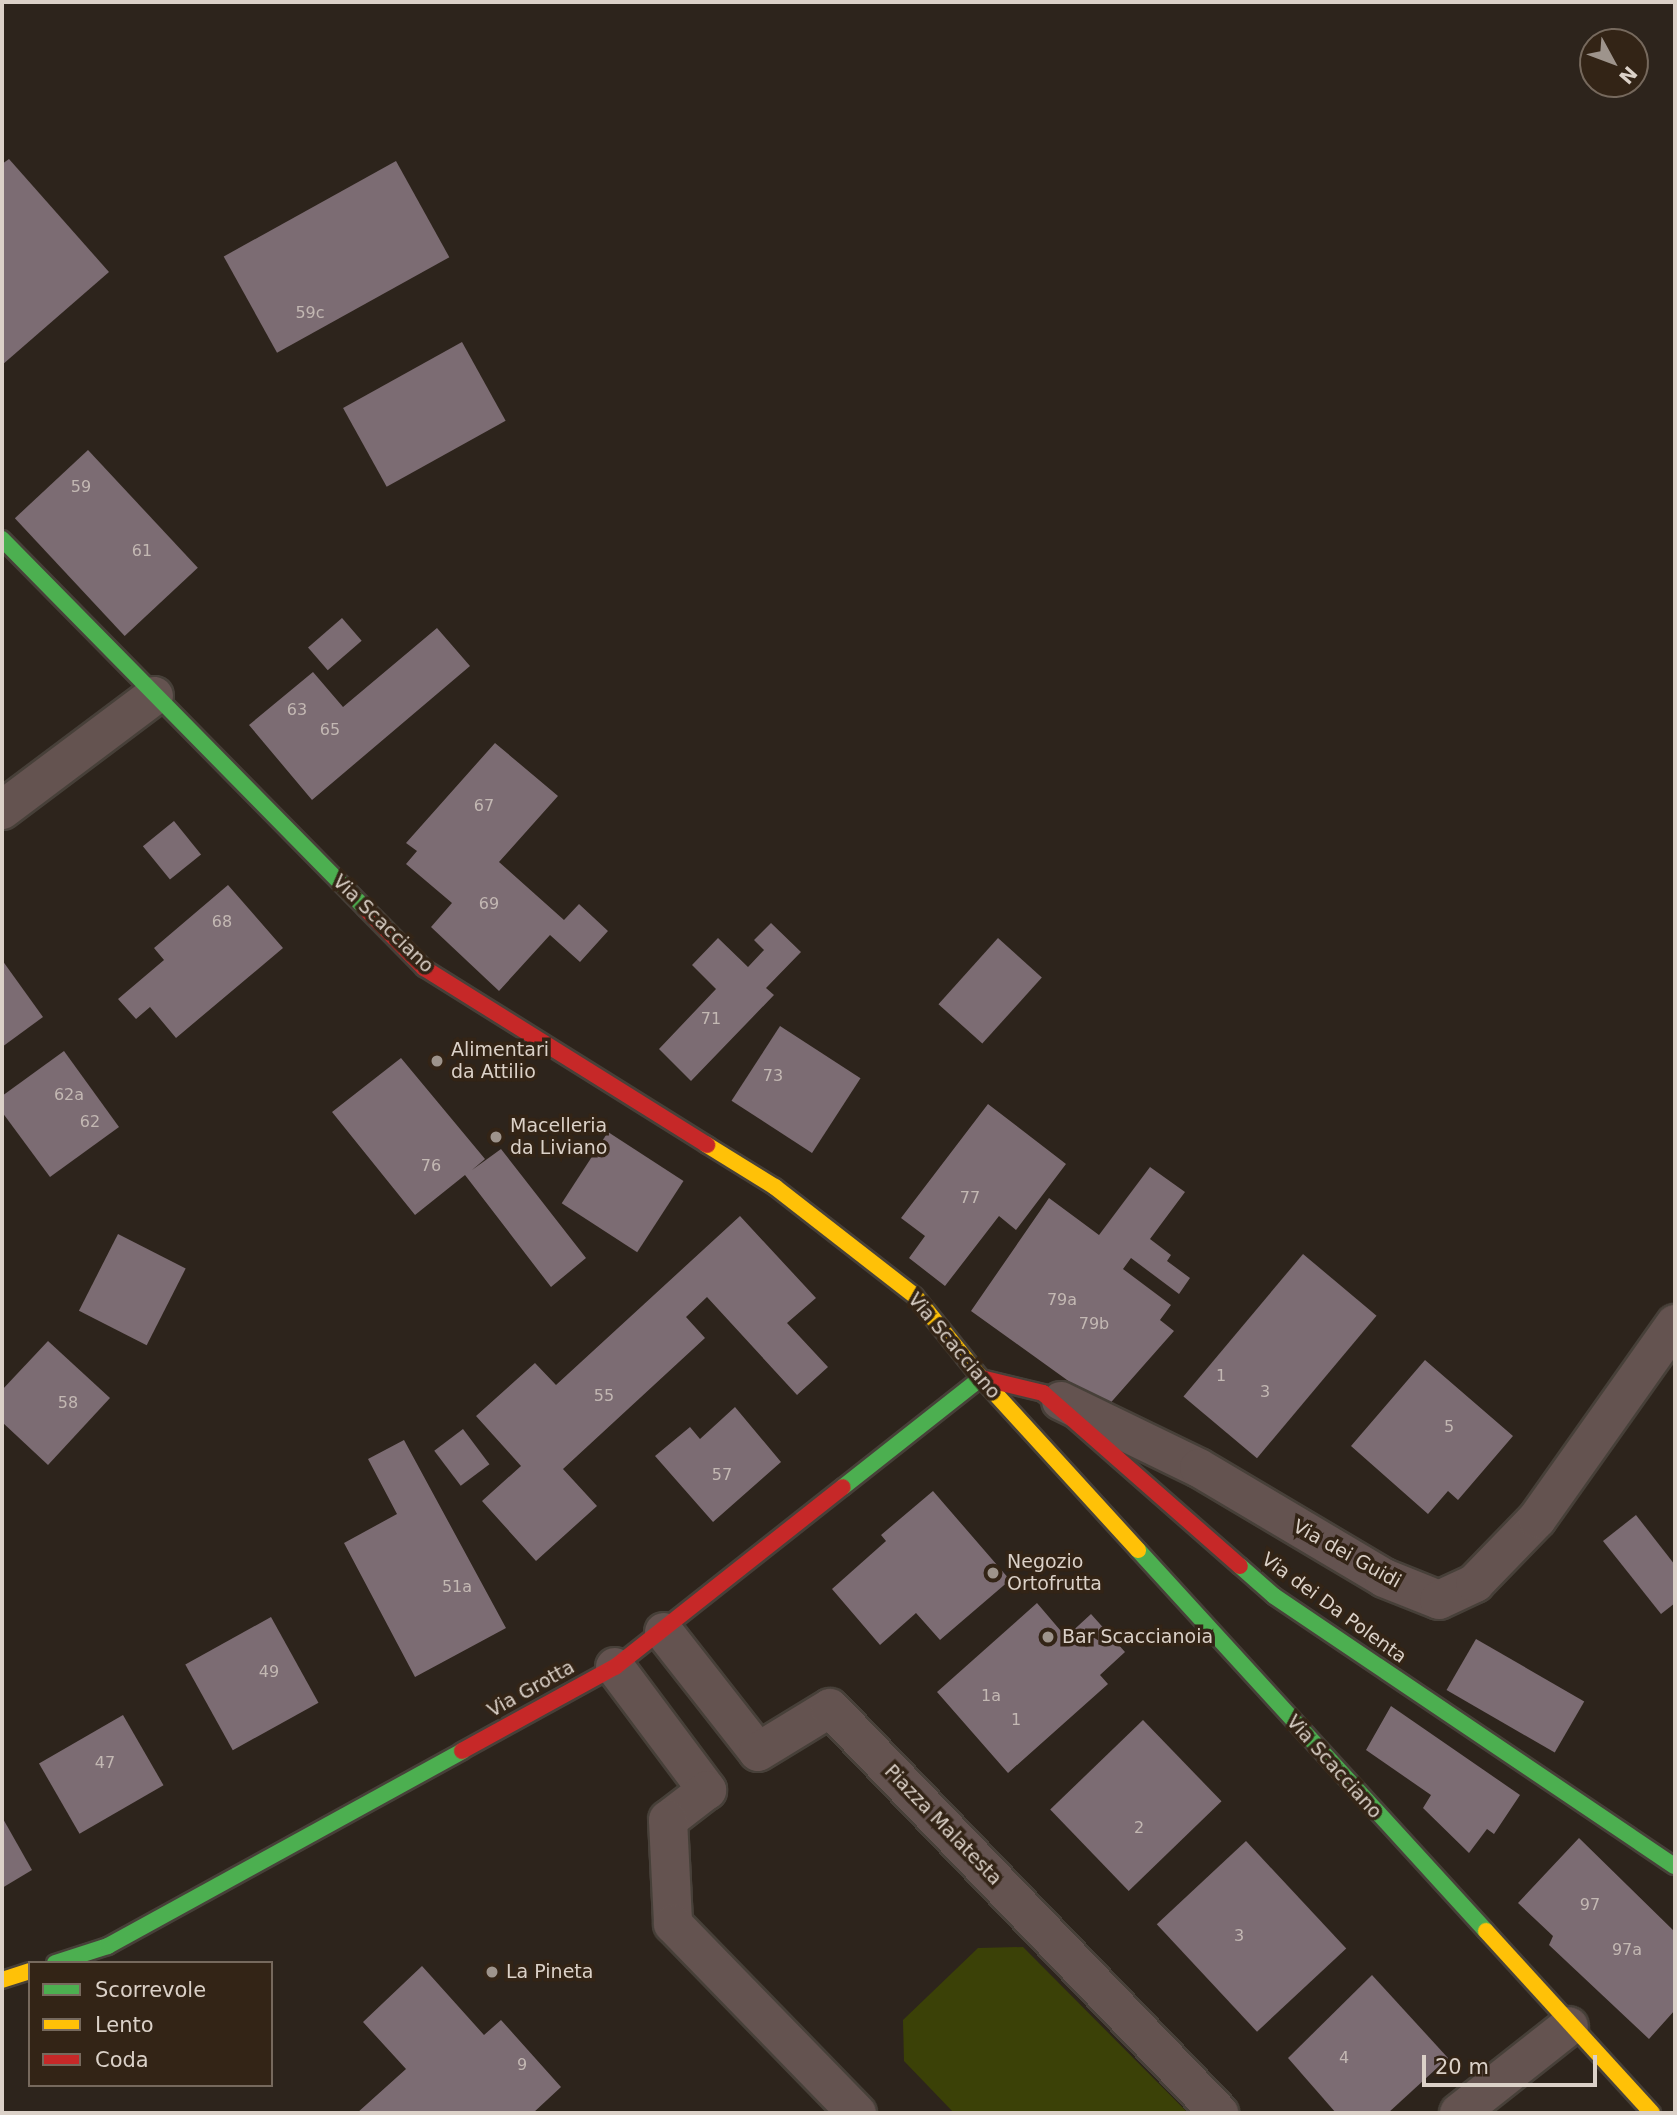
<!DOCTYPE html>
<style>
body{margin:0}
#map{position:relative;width:1677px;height:2115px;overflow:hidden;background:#2d241c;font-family:"DejaVu Sans",sans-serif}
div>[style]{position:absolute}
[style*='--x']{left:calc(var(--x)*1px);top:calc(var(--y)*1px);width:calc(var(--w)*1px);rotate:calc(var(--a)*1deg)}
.green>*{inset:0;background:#3b4107}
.building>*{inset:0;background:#7c6c73;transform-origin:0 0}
.roads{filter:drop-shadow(2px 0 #474039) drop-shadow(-2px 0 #474039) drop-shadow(0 2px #474039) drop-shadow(0 -2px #474039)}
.street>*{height:38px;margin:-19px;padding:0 19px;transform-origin:19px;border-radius:19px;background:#645350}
.fast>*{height:16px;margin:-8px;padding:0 8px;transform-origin:8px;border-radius:8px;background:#4caf50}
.slow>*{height:16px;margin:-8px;padding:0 8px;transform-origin:8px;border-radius:8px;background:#ffc107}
.jam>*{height:16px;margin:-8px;padding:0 8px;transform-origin:8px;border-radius:8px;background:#c62828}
.dots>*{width:19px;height:19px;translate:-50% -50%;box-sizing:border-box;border:4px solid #332416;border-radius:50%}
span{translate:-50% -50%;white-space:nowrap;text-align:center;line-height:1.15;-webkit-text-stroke:7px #332416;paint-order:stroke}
.number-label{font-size:16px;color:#c3b8b3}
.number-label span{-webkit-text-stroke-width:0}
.street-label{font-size:19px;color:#dbd1c8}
.poi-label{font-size:19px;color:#dbd1c8}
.left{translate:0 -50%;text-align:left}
.frame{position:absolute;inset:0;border:4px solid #dbd1c8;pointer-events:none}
.legend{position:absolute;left:28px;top:1961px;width:245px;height:126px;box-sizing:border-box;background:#332416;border:2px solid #76695d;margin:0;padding:9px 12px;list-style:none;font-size:21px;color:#dbd1c8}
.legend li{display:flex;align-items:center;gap:14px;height:35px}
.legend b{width:35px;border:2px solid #76695d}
.north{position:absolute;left:1579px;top:28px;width:70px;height:70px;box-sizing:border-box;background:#332416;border:2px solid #76695d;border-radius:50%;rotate:131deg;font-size:19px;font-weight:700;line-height:28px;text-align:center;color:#dbd1c8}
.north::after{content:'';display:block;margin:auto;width:24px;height:32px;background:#9e948c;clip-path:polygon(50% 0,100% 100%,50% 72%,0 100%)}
.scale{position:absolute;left:1422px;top:2055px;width:175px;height:32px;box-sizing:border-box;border:4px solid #dbd1c8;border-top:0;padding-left:9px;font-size:21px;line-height:24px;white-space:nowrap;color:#dbd1c8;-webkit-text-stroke:5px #332416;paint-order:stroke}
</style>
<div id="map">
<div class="green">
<div style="clip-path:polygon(1023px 1947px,1188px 2113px,954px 2113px,904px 2061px,903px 2020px,978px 1948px)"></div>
</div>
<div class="building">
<div style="clip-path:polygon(9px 159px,109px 272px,2px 365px,2px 164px)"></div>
<div style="left:396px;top:161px;width:110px;height:197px;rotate:61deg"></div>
<div style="left:462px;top:342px;width:90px;height:136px;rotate:61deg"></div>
<div style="left:88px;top:450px;width:161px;height:100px;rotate:47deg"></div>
<div style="left:342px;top:618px;width:30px;height:45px;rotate:49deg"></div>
<div style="clip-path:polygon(437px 628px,470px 666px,312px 800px,249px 725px,313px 672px,343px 707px)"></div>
<div style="clip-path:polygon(495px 743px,558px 796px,499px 862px,564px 920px,579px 904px,608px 931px,580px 962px,550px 935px,499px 991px,431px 927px,452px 903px,406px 864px,417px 851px,406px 843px)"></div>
<div style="left:174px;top:821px;width:43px;height:40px;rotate:51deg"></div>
<div style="clip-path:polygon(228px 885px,283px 948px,176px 1038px,150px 1007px,136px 1019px,118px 999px,164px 960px,154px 948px)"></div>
<div style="clip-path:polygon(771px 923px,801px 952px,766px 988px,774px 995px,691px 1081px,659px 1049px,716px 989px,692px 965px,718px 938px,748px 967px,764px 950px,754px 940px)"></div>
<div style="left:998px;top:938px;width:59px;height:89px;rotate:42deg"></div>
<div style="clip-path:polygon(2px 960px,43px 1017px,2px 1047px)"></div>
<div style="left:780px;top:1026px;width:96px;height:89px;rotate:33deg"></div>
<div style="clip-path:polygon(64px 1051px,119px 1127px,50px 1177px,2px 1112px,2px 1096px)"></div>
<div style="clip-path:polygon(401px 1058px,485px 1159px,472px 1170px,501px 1149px,586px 1258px,551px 1287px,465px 1175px,415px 1215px,332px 1112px)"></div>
<div style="clip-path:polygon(988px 1104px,1066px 1164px,1016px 1230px,999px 1216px,945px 1286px,909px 1258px,925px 1236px,901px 1218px)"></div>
<div style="left:608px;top:1132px;width:90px;height:85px;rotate:33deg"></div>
<div style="clip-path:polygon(1150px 1167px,1185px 1192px,1150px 1239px,1171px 1255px,1167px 1261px,1190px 1278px,1179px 1294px,1131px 1258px,1123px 1269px,1171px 1305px,1160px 1320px,1174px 1331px,1106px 1408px,971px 1311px,1049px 1198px,1099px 1235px)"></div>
<div style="clip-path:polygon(740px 1216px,816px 1298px,787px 1323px,828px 1367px,797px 1395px,707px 1297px,686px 1317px,705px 1338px,563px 1469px,597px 1506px,536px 1561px,482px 1501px,521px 1466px,476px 1416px,535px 1363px,556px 1385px)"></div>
<div style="left:118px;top:1234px;width:76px;height:86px;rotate:27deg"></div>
<div style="left:1303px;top:1254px;width:96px;height:186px;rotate:40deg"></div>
<div style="clip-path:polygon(48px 1341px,110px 1398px,48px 1465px,2px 1422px,2px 1390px)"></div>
<div style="clip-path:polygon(1425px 1360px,1513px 1436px,1458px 1500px,1448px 1491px,1428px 1514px,1351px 1446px)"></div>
<div style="clip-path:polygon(735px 1407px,781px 1462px,713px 1522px,655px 1456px,690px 1427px,700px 1439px)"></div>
<div style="left:463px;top:1429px;width:44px;height:36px;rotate:53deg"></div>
<div style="clip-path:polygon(404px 1440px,506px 1628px,415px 1677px,344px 1543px,397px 1514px,368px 1459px)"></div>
<div style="clip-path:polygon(933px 1491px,1010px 1580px,940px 1640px,916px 1613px,880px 1645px,832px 1589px,886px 1541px,881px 1535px)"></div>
<div style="clip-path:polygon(1636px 1515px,1675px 1565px,1675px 1603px,1661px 1614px,1603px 1541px)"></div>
<div style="clip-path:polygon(1037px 1603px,1066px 1637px,1091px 1614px,1125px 1652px,1100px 1675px,1108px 1684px,1008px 1773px,937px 1692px)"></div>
<div style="left:271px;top:1617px;width:98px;height:98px;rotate:61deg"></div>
<div style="left:1476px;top:1639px;width:125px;height:59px;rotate:30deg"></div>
<div style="clip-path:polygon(1391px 1706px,1520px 1795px,1494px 1834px,1487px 1829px,1469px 1853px,1423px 1808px,1431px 1795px,1366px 1750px)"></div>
<div style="left:123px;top:1715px;width:81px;height:97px;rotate:60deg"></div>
<div style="left:1143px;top:1720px;width:113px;height:129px;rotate:46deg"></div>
<div style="clip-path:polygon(2px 1817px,32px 1870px,2px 1888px)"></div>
<div style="clip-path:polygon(1579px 1838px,1675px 1932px,1675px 2010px,1649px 2039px,1549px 1945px,1553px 1936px,1518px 1903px)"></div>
<div style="left:1246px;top:1841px;width:147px;height:122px;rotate:47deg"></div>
<div style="clip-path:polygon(422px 1966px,484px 2035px,501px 2020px,561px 2087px,533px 2113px,357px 2113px,406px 2069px,363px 2022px)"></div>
<div style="clip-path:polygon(1372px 1975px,1448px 2058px,1388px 2113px,1336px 2113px,1288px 2058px)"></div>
</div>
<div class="roads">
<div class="street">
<div style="--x:2;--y:810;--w:190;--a:-36.9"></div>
<div style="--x:1061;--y:1401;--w:153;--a:25.9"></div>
<div style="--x:1199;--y:1468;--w:215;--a:30.7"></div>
<div style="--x:1384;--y:1578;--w:59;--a:21.8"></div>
<div style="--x:1439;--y:1600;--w:40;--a:-25"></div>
<div style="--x:1475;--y:1583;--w:89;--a:-45.9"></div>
<div style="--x:1537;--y:1519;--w:239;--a:-54.7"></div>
<div style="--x:664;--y:1632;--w:152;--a:51.9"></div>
<div style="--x:758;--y:1752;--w:84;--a:-31.4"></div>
<div style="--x:830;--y:1708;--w:562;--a:46.15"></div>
<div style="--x:615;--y:1667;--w:154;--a:53.2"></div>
<div style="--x:707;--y:1790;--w:49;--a:142.4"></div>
<div style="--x:668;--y:1820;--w:104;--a:87.2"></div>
<div style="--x:673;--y:1924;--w:264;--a:45.8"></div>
<div style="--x:1459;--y:2113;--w:140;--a:-38.3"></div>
</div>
<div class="fast">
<div style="--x:2;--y:539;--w:519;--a:45.47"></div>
<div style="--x:843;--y:1487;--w:176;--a:-38.3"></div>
<div style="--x:1138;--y:1550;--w:516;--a:47.59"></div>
<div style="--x:1240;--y:1566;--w:45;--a:41.4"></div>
<div style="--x:1274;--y:1596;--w:483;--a:34"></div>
<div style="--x:55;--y:1963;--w:56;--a:-17.8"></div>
<div style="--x:108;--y:1946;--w:404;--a:-28.8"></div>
</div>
<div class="slow">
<div style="--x:707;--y:1145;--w:80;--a:31.7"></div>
<div style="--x:775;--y:1187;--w:177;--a:37.9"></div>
<div style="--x:915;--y:1296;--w:105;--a:51.2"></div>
<div style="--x:981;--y:1378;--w:233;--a:47.6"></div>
<div style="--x:1486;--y:1931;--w:246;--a:47.6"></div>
<div style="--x:2;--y:1980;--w:29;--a:-18"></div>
</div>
<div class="jam">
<div style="--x:366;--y:909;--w:83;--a:45.5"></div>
<div style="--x:424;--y:968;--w:334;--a:32"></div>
<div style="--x:981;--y:1378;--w:64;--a:13.6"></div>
<div style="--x:1043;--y:1393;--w:262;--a:41.3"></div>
<div style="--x:462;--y:1751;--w:175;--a:-28.8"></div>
<div style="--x:615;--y:1667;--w:290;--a:-38.3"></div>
</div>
</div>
<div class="dots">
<div style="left:437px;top:1061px;background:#9e948c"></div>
<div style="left:496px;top:1137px;background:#9e948c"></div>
<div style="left:993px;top:1573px;background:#9e948c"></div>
<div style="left:1048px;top:1637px;background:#9e948c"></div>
<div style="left:492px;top:1972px;background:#9e948c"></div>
</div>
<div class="number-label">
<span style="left:310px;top:313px">59c</span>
<span style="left:81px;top:487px">59</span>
<span style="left:142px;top:551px">61</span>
<span style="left:297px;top:710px">63</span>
<span style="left:330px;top:730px">65</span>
<span style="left:484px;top:806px">67</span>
<span style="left:489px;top:904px">69</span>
<span style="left:222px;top:922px">68</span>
<span style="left:711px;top:1019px">71</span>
<span style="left:773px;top:1076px">73</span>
<span style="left:69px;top:1095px">62a</span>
<span style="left:90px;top:1122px">62</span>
<span style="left:431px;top:1166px">76</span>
<span style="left:970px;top:1198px">77</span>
<span style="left:1062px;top:1300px">79a</span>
<span style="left:1094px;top:1324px">79b</span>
<span style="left:1221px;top:1376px">1</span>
<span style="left:1265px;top:1392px">3</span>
<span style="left:604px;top:1396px">55</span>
<span style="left:68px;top:1403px">58</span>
<span style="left:1449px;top:1427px">5</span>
<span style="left:722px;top:1475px">57</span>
<span style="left:457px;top:1587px">51a</span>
<span style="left:269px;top:1672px">49</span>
<span style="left:991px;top:1696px">1a</span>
<span style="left:1016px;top:1720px">1</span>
<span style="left:105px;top:1763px">47</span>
<span style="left:1139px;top:1828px">2</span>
<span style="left:1590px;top:1905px">97</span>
<span style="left:1239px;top:1936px">3</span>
<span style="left:1627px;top:1950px">97a</span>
<span style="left:1344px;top:2058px">4</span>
<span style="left:522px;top:2065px">9</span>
</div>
<div class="street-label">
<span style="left:383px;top:924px;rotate:44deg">Via Scacciano</span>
<span style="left:954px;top:1346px;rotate:50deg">Via Scacciano</span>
<span style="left:1347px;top:1554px;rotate:29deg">Via dei Guidi</span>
<span style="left:1334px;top:1608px;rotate:36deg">Via dei Da Polenta</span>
<span style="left:531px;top:1689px;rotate:-29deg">Via Grotta</span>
<span style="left:1334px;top:1767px;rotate:48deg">Via Scacciano</span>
<span style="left:943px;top:1825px;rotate:46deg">Piazza Malatesta</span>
</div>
<div class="poi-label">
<span class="left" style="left:451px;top:1061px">Alimentari<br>da Attilio</span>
<span class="left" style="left:510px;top:1137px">Macelleria<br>da Liviano</span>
<span class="left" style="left:1007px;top:1573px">Negozio<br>Ortofrutta</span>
<span class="left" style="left:1062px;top:1637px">Bar Scaccianoia</span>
<span class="left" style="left:506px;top:1972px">La Pineta</span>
</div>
<div class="frame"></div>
<ul class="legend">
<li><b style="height:9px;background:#4caf50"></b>Scorrevole</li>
<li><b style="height:9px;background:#ffc107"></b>Lento</li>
<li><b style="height:9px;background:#c62828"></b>Coda</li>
</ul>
<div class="north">N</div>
<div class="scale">20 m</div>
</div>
